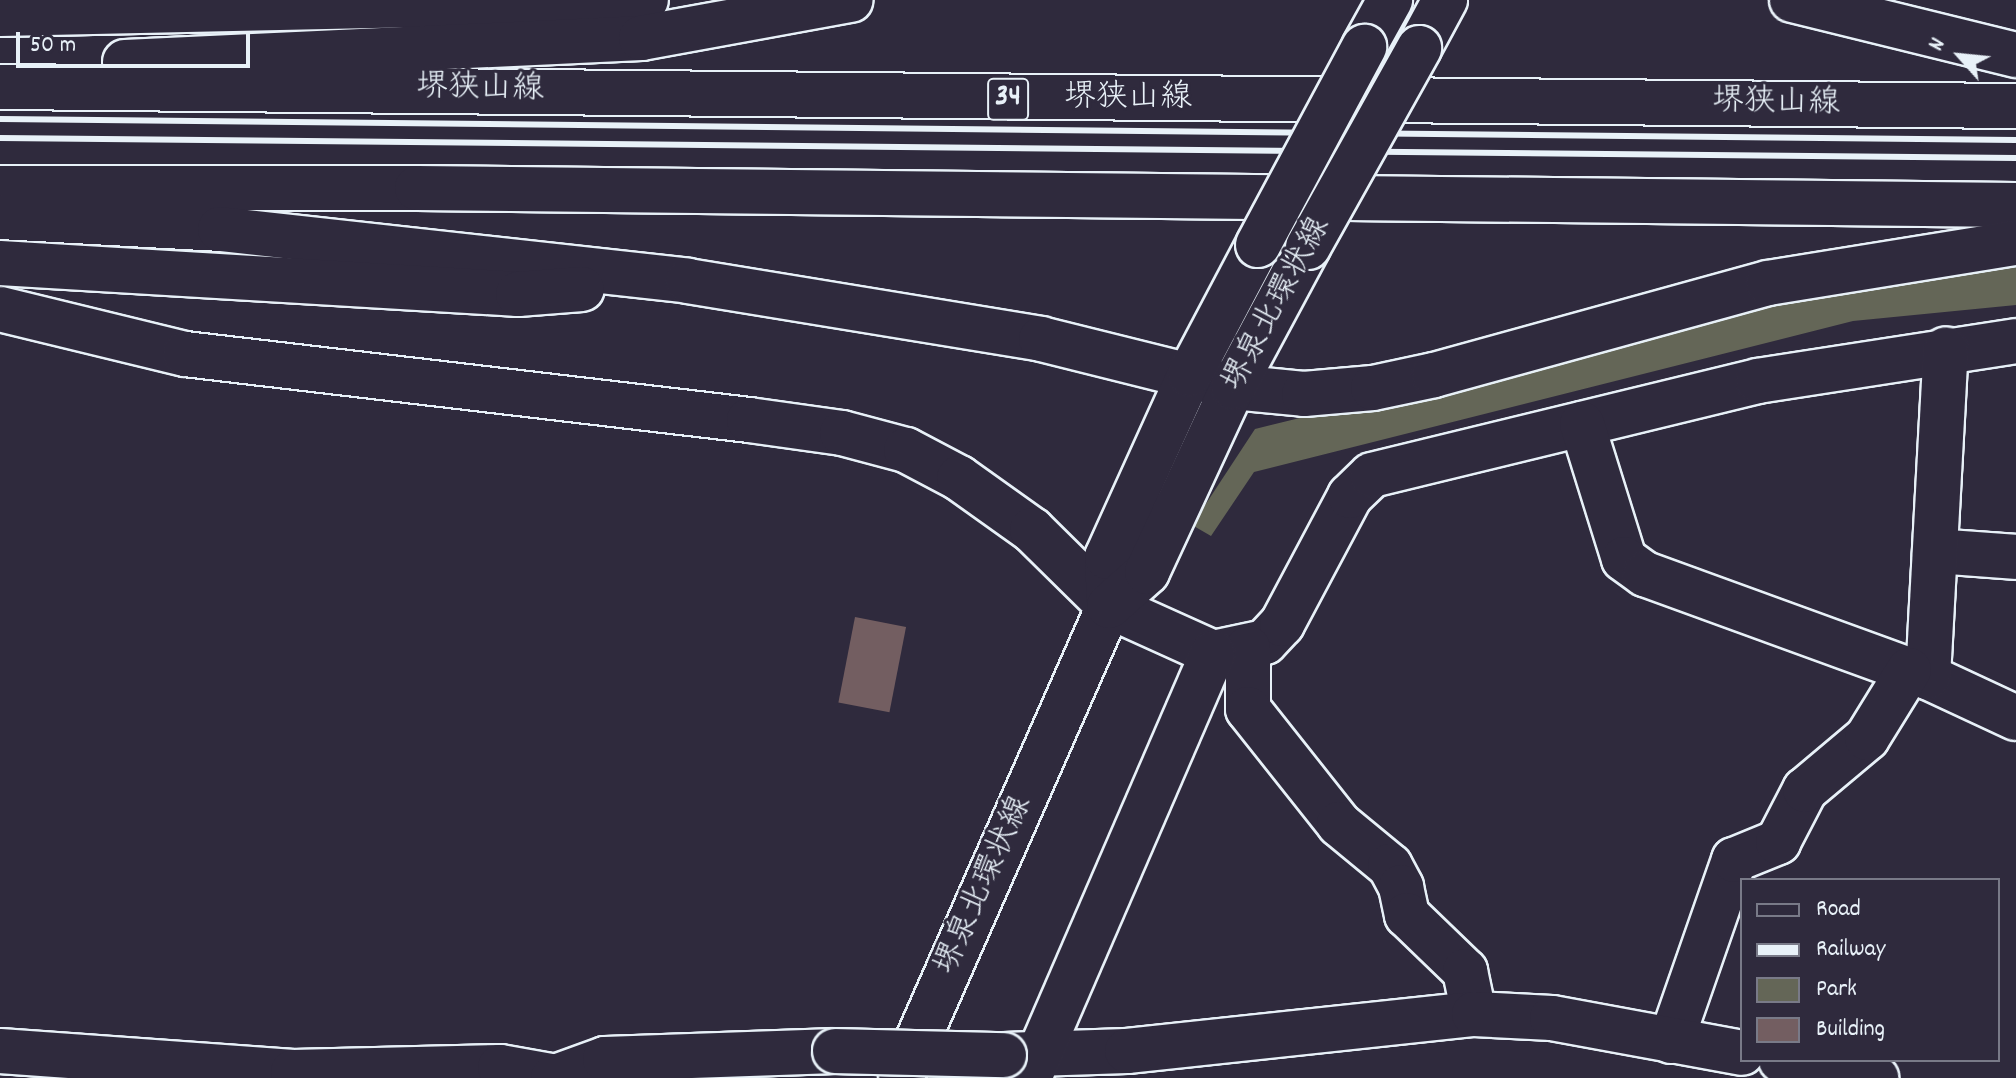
<!DOCTYPE html>
<meta charset="utf-8">
<style>
body{margin:0}
#map{position:relative;width:2016px;height:1078px;overflow:hidden;background:#2f2a3d;font-family:Dekko,"Klee One",sans-serif}
div>[style]{position:absolute}
[style*='--x']{left:calc(var(--x)*1px);top:calc(var(--y)*1px);width:calc(var(--w)*1px);rotate:calc(var(--a)*1deg)}
.green>*{inset:0;background:#646657}
.building>*{inset:0;background:#735e61;transform-origin:0 0}
.roads{filter:drop-shadow(2px 0 #e8f1f8) drop-shadow(-2px 0 #e8f1f8) drop-shadow(0 2px #e8f1f8) drop-shadow(0 -2px #e8f1f8)}
.minor>*{height:44px;margin:-22px;padding:0 22px;transform-origin:22px;border-radius:22px;background:#2f2a3d}
.major>*{height:44px;margin:-22px;padding:0 22px;transform-origin:22px;border-radius:22px;background:#2f2a3d}
.rail>*{height:6px;margin:-3px;padding:0 3px;transform-origin:3px;border-radius:3px;background:#e8f1f8}
.bridges{filter:drop-shadow(2px 0 #e8f1f8) drop-shadow(-2px 0 #e8f1f8) drop-shadow(0 2px #e8f1f8) drop-shadow(0 -2px #e8f1f8)}
.minor-bridge>*{height:44px;margin:-22px;padding:0 22px;transform-origin:22px;border-radius:22px;background:#2f2a3d}
.major-bridge>*{height:44px;margin:-22px;padding:0 22px;transform-origin:22px;border-radius:22px;background:#2f2a3d}
span{translate:-50% -50%;white-space:nowrap;text-align:center;line-height:1.15;-webkit-text-stroke:6px #2f2a3d;paint-order:stroke}
.shield-label span{padding:2px 6px;background:#2f2a3d;border:2px solid;border-radius:6px;-webkit-text-stroke-width:0}
.shield-label{font-size:30px;color:#e8f1f8;font-weight:700}
.street-label{font-size:32px;color:#e8f1f8}
.legend{position:absolute;left:1740px;top:878px;width:260px;height:184px;box-sizing:border-box;background:#2f2a3d;border:2px solid #797a88;margin:0;padding:10px 14px;list-style:none;font-size:24px;color:#e8f1f8}
.legend li{display:flex;align-items:center;gap:16px;height:40px}
.legend b{width:40px;border:2px solid #797a88}
.north{position:absolute;left:1920px;top:16px;width:80px;height:80px;-webkit-text-stroke:6px #2f2a3d;paint-order:stroke;rotate:297deg;font-size:22px;font-weight:700;line-height:32px;text-align:center;color:#e8f1f8}
.north::after{content:'';display:block;margin:auto;width:28px;height:36px;background:#e8f1f8;clip-path:polygon(50% 0,100% 100%,50% 72%,0 100%)}
.scale{position:absolute;left:16px;top:32px;width:234px;height:36px;box-sizing:border-box;border:4px solid #e8f1f8;border-top:0;padding-left:10px;font-size:24px;line-height:28px;white-space:nowrap;color:#e8f1f8;-webkit-text-stroke:6px #2f2a3d;paint-order:stroke}
</style>
<div id="map">
<div class="green">
<div style="clip-path:polygon(2016px 262px,2016px 305px,1853px 321px,1254px 472px,1211px 536px,1192px 525px,1255px 429px,1849px 284px)"></div>
</div>
<div class="building">
<div style="left:855px;top:617px;width:52px;height:87px;rotate:11deg"></div>
</div>
<div class="roads">
<div class="minor">
<div style="--x:0;--y:309;--w:190;--a:13.7"></div>
<div style="--x:185;--y:354;--w:568;--a:6.67"></div>
<div style="--x:749;--y:420;--w:94;--a:8"></div>
<div style="--x:842;--y:433;--w:66;--a:14.9"></div>
<div style="--x:906;--y:450;--w:60;--a:27.8"></div>
<div style="--x:959;--y:478;--w:90;--a:35.5"></div>
<div style="--x:1032;--y:530;--w:108;--a:44.6"></div>
<div style="--x:1109;--y:606;--w:114;--a:24.3"></div>
<div style="--x:1213;--y:653;--w:53;--a:-11.9"></div>
<div style="--x:1265;--y:642;--w:25;--a:-47"></div>
<div style="--x:1282;--y:624;--w:145;--a:-62"></div>
<div style="--x:1350;--y:496;--w:30;--a:-44"></div>
<div style="--x:1372;--y:475;--w:397;--a:-13.7"></div>
<div style="--x:1758;--y:381;--w:261;--a:-8.8"></div>
<div style="--x:1582;--y:424;--w:141;--a:72.7"></div>
<div style="--x:1624;--y:559;--w:26;--a:36"></div>
<div style="--x:1645;--y:574;--w:301;--a:20"></div>
<div style="--x:1928;--y:677;--w:97;--a:25"></div>
<div style="--x:1935;--y:551;--w:81;--a:4.2"></div>
<div style="--x:1248;--y:648;--w:61;--a:90"></div>
<div style="--x:1248;--y:709;--w:147;--a:51.6"></div>
<div style="--x:1339;--y:824;--w:66;--a:39.5"></div>
<div style="--x:1390;--y:866;--w:24;--a:62"></div>
<div style="--x:1401;--y:887;--w:29;--a:78"></div>
<div style="--x:1407;--y:915;--w:81;--a:44"></div>
<div style="--x:1465;--y:971;--w:44;--a:78.2"></div>
<div style="--x:1928;--y:677;--w:328;--a:-86.9"></div>
<div style="--x:1671;--y:1041;--w:192;--a:-70.8"></div>
<div style="--x:1734;--y:860;--w:48;--a:-22.2"></div>
<div style="--x:1778;--y:842;--w:59;--a:-62.6"></div>
<div style="--x:1805;--y:790;--w:81;--a:-40"></div>
<div style="--x:1867;--y:738;--w:80;--a:-58.3"></div>
<div style="--x:0;--y:1051;--w:294;--a:4.1"></div>
<div style="--x:293;--y:1072;--w:207;--a:-1.4"></div>
<div style="--x:500;--y:1067;--w:57;--a:10.1"></div>
<div style="--x:1004;--y:1055;--w:123;--a:-1.9"></div>
<div style="--x:1127;--y:1051;--w:349;--a:-6.1"></div>
<div style="--x:1474;--y:1014;--w:78;--a:2.9"></div>
<div style="--x:1552;--y:1018;--w:193;--a:10.4"></div>
<div style="--x:1781;--y:1060;--w:97;--a:10.7"></div>
<div style="--x:553;--y:1078;--w:55;--a:-20.1"></div>
<div style="--x:605;--y:1059;--w:230;--a:-2"></div>
<div style="--x:1029;--y:1078;--w:463;--a:-66.6"></div>
</div>
<div class="major">
<div style="--x:1792;--y:0;--w:231;--a:13.8"></div>
<div style="--x:0;--y:14;--w:646;--a:-1.24"></div>
<div style="--x:1364;--y:47;--w:54;--a:-61"></div>
<div style="--x:1419;--y:48;--w:55;--a:-61.6"></div>
<div style="--x:125;--y:62;--w:517;--a:-2.66"></div>
<div style="--x:641;--y:38;--w:213;--a:-10.3"></div>
<div style="--x:0;--y:87;--w:2016;--a:0.54"></div>
<div style="--x:0;--y:188;--w:417;--a:0"></div>
<div style="--x:417;--y:188;--w:1599;--a:0.61"></div>
<div style="--x:0;--y:217;--w:220;--a:3.1"></div>
<div style="--x:220;--y:229;--w:471;--a:6.3"></div>
<div style="--x:688;--y:281;--w:358;--a:9.3"></div>
<div style="--x:1041;--y:339;--w:198;--a:14"></div>
<div style="--x:1233;--y:387;--w:71;--a:5.6"></div>
<div style="--x:1304;--y:394;--w:69;--a:-5"></div>
<div style="--x:1373;--y:388;--w:62;--a:-12"></div>
<div style="--x:1434;--y:375;--w:346;--a:-15.4"></div>
<div style="--x:1768;--y:283;--w:251;--a:-9.2"></div>
<div style="--x:0;--y:263;--w:519;--a:3.42"></div>
<div style="--x:518;--y:294;--w:64;--a:-4.5"></div>
<div style="--x:1109;--y:606;--w:49;--a:-92.3"></div>
<div style="--x:1107;--y:557;--w:201;--a:-65.6"></div>
<div style="--x:1190;--y:374;--w:146;--a:-62.2"></div>
<div style="--x:901;--y:1078;--w:516;--a:-66.22"></div>
<div style="--x:1109;--y:606;--w:51;--a:-41.8"></div>
<div style="--x:1147;--y:572;--w:204;--a:-65.1"></div>
<div style="--x:1233;--y:387;--w:159;--a:-61.8"></div>
</div>
</div>
<div class="rail">
<div style="--x:0;--y:119;--w:2016;--a:0.6"></div>
<div style="--x:0;--y:138;--w:2016;--a:0.57"></div>
</div>
<div class="bridges">
<div class="minor-bridge">
<div style="--x:835;--y:1051;--w:169;--a:1.4"></div>
</div>
<div class="major-bridge">
<div style="--x:1258;--y:245;--w:225;--a:-61.8"></div>
<div style="--x:1308;--y:247;--w:228;--a:-60.8"></div>
</div>
</div>
<div class="shield-label">
<span style="left:1008px;top:99px">34</span>
</div>
<div class="street-label">
<span style="left:480px;top:90px;rotate:1deg">堺狭山線</span>
<span style="left:1128px;top:99px">堺狭山線</span>
<span style="left:1776px;top:104px;rotate:1deg">堺狭山線</span>
<span style="left:1278px;top:305px;rotate:-62deg">堺泉北環状線</span>
<span style="left:985px;top:886px;rotate:-66deg">堺泉北環状線</span>
</div>
<ul class="legend">
<li><b style="height:10px;background:#2f2a3d"></b>Road</li>
<li><b style="height:10px;background:#e8f1f8"></b>Railway</li>
<li><b style="height:22px;background:#646657"></b>Park</li>
<li><b style="height:22px;background:#735e61"></b>Building</li>
</ul>
<div class="north">N</div>
<div class="scale">50 m</div>
</div>
